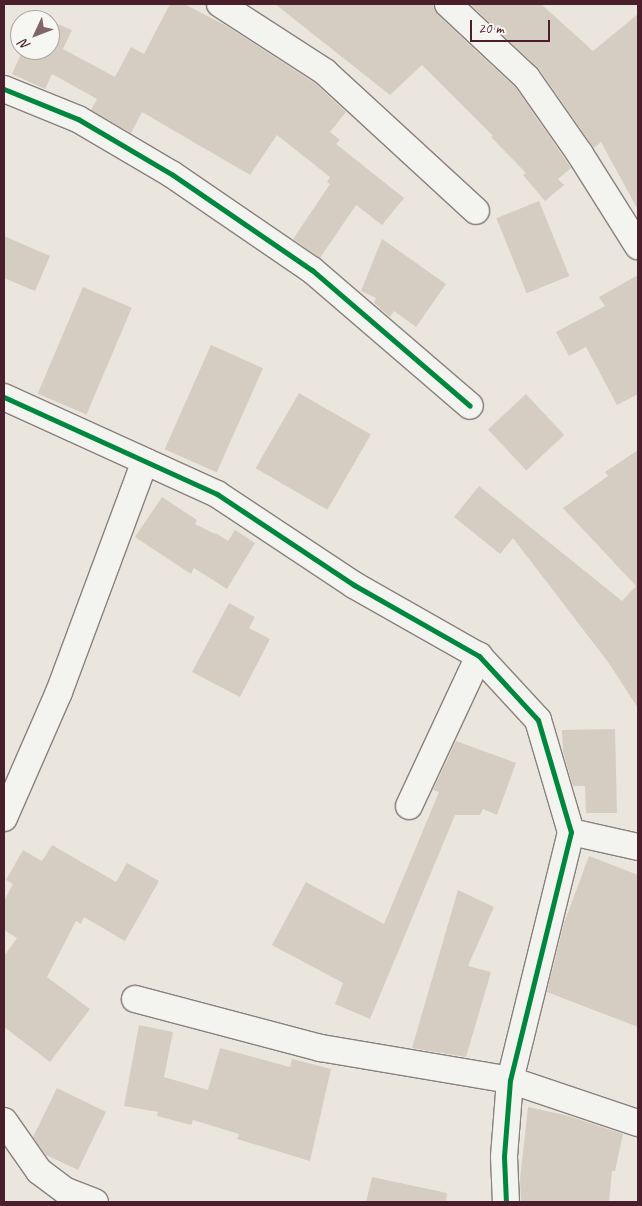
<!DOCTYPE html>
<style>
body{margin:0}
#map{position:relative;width:642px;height:1206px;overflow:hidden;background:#eae6dd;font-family:Caveat,sans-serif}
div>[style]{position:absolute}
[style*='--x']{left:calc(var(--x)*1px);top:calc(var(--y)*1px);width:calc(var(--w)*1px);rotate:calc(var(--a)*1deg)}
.building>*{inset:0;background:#d5cdc1;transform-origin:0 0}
.roads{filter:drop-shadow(1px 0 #8a807e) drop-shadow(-1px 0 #8a807e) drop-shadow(0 1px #8a807e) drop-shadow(0 -1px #8a807e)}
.minor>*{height:26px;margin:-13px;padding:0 13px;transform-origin:13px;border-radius:13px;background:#f3f3f0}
.cycleway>*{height:5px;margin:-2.5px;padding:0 2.5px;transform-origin:2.5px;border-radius:2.5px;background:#00873e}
span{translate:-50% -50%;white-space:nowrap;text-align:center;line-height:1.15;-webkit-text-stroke:4.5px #f6f6f2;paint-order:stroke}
.frame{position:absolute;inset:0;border:5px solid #4a1f2b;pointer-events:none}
.north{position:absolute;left:10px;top:10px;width:50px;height:50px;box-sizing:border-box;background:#f6f6f2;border:1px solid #b1a0a2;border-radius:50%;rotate:227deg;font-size:14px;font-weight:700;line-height:20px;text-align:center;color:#4a1f2b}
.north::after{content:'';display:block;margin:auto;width:18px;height:22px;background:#826569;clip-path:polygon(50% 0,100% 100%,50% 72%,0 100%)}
.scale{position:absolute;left:470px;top:20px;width:80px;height:22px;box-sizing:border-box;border:2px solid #4a1f2b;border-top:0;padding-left:6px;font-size:15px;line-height:18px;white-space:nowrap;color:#4a1f2b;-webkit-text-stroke:4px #f6f6f2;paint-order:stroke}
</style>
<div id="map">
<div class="building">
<div style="clip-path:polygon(170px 4px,184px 4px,225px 25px,316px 84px,346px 112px,330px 132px,340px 140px,336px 144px,404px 198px,382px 225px,356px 205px,320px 258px,293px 239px,330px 184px,327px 182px,330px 177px,277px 135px,250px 175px,142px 112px,131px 133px,91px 110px,97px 99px,52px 74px,45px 89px,12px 74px,23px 50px,50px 50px,50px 21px,72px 30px,63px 49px,115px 77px,131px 47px,144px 54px)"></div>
<div style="clip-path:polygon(275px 4px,433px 4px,438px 15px,516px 88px,571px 168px,558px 179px,564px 185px,545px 201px,523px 175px,526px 173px,491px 137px,493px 136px,422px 65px,390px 95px)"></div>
<div style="clip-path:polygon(470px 4px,541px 4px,593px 51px,638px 14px,638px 210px,601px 142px,594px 148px,539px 69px)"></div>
<div style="left:539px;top:201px;width:81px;height:46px;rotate:68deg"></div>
<div style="clip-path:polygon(4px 236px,50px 256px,35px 291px,4px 278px)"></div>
<div style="clip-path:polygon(382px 239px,446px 284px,416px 327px,394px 311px,390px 317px,374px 303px,376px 298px,361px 291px)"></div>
<div style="clip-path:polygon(638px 275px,638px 394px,617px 405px,586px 347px,569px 356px,556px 332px,605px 306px,599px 297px)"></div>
<div style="left:83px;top:287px;width:53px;height:116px;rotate:23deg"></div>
<div style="left:211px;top:345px;width:57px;height:114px;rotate:24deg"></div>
<div style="left:299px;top:393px;width:83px;height:87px;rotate:30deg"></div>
<div style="left:526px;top:394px;width:56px;height:52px;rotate:47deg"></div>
<div style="clip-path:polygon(638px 450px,638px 708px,608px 662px,513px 538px,500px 554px,454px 517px,479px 486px,622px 601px,636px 586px,563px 508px,608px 476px,605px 472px)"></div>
<div style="clip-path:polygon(162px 497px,197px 520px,195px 524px,215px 534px,216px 533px,228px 541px,235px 530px,255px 543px,227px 589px,194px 568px,191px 574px,135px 537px)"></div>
<div style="clip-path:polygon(229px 603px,255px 617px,249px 628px,270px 639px,240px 697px,192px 672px)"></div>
<div style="clip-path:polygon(615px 729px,617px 813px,586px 813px,585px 786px,573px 786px,563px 752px,562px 730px)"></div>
<div style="clip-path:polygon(456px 741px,516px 763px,497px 815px,483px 809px,480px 815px,455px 815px,370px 1019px,335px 1004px,343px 983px,272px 945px,306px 882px,384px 924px,439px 792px,433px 790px)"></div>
<div style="clip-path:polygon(52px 845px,116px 882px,127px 863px,159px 881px,125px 941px,84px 917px,81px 924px,76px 921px,47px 977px,90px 1009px,50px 1062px,4px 1027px,4px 956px,17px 938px,4px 930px,4px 901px,13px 884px,6px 880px,23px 850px,42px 861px)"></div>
<div style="clip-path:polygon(589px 856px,638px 875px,638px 1027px,547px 992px,564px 923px)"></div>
<div style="clip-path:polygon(458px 890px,494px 907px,468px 966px,491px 972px,466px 1057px,412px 1048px)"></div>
<div style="clip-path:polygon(139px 1025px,173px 1032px,164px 1077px,208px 1090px,220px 1048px,290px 1067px,292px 1059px,331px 1069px,310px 1161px,237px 1139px,239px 1134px,193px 1120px,191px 1125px,157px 1116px,158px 1112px,124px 1106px)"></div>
<div style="clip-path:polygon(57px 1088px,106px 1112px,78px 1170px,46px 1155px,33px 1137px)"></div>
<div style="clip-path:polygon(528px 1107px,569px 1116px,623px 1134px,615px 1171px,612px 1171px,609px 1202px,521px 1202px,520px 1179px)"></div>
<div style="clip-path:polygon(372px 1177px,447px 1193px,446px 1202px,366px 1202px)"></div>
</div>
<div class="roads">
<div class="minor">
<div style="--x:220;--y:4;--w:125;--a:32.9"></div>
<div style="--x:325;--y:72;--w:205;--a:42.6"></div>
<div style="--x:448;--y:4;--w:108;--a:43.1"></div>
<div style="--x:527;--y:78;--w:93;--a:55.1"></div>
<div style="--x:580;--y:154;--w:109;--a:57.8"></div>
<div style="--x:4;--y:89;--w:80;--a:22.1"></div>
<div style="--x:78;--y:119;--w:110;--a:30.5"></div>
<div style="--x:173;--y:175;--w:168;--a:34.4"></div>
<div style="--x:312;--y:270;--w:208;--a:40.7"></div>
<div style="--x:4;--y:397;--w:234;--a:24.5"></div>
<div style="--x:217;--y:494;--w:164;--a:33.6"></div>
<div style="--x:354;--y:585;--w:144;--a:29.6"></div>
<div style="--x:479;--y:656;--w:87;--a:47.3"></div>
<div style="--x:538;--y:720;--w:117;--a:73.6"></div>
<div style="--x:571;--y:832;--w:255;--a:103.8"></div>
<div style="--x:510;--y:1080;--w:77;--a:94.5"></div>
<div style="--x:504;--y:1157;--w:45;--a:87.5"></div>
<div style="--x:409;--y:806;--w:166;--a:-65"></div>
<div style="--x:4;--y:818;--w:137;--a:-66.4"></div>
<div style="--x:59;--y:692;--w:246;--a:-69.6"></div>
<div style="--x:571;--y:832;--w:69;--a:12.6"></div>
<div style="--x:135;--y:999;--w:192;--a:14.8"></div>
<div style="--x:321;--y:1048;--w:192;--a:9.6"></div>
<div style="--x:510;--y:1080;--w:135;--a:18.6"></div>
<div style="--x:4;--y:1121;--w:61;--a:55"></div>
<div style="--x:39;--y:1171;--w:34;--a:37"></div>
<div style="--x:66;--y:1191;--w:31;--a:21"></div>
</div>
</div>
<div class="cycleway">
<div style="--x:4;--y:89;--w:80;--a:22.1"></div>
<div style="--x:78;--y:119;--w:110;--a:30.5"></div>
<div style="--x:173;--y:175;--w:168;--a:34.4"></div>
<div style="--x:312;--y:270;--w:208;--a:40.7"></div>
<div style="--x:4;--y:397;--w:234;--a:24.5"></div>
<div style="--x:217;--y:494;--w:164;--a:33.6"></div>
<div style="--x:354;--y:585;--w:144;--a:29.6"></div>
<div style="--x:479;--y:656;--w:87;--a:47.3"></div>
<div style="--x:538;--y:720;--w:117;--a:73.6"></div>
<div style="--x:571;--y:832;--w:255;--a:103.8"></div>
<div style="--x:510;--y:1080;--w:77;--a:94.5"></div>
<div style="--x:504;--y:1157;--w:45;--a:87.5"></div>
</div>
<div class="frame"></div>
<div class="north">N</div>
<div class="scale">20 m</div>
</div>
